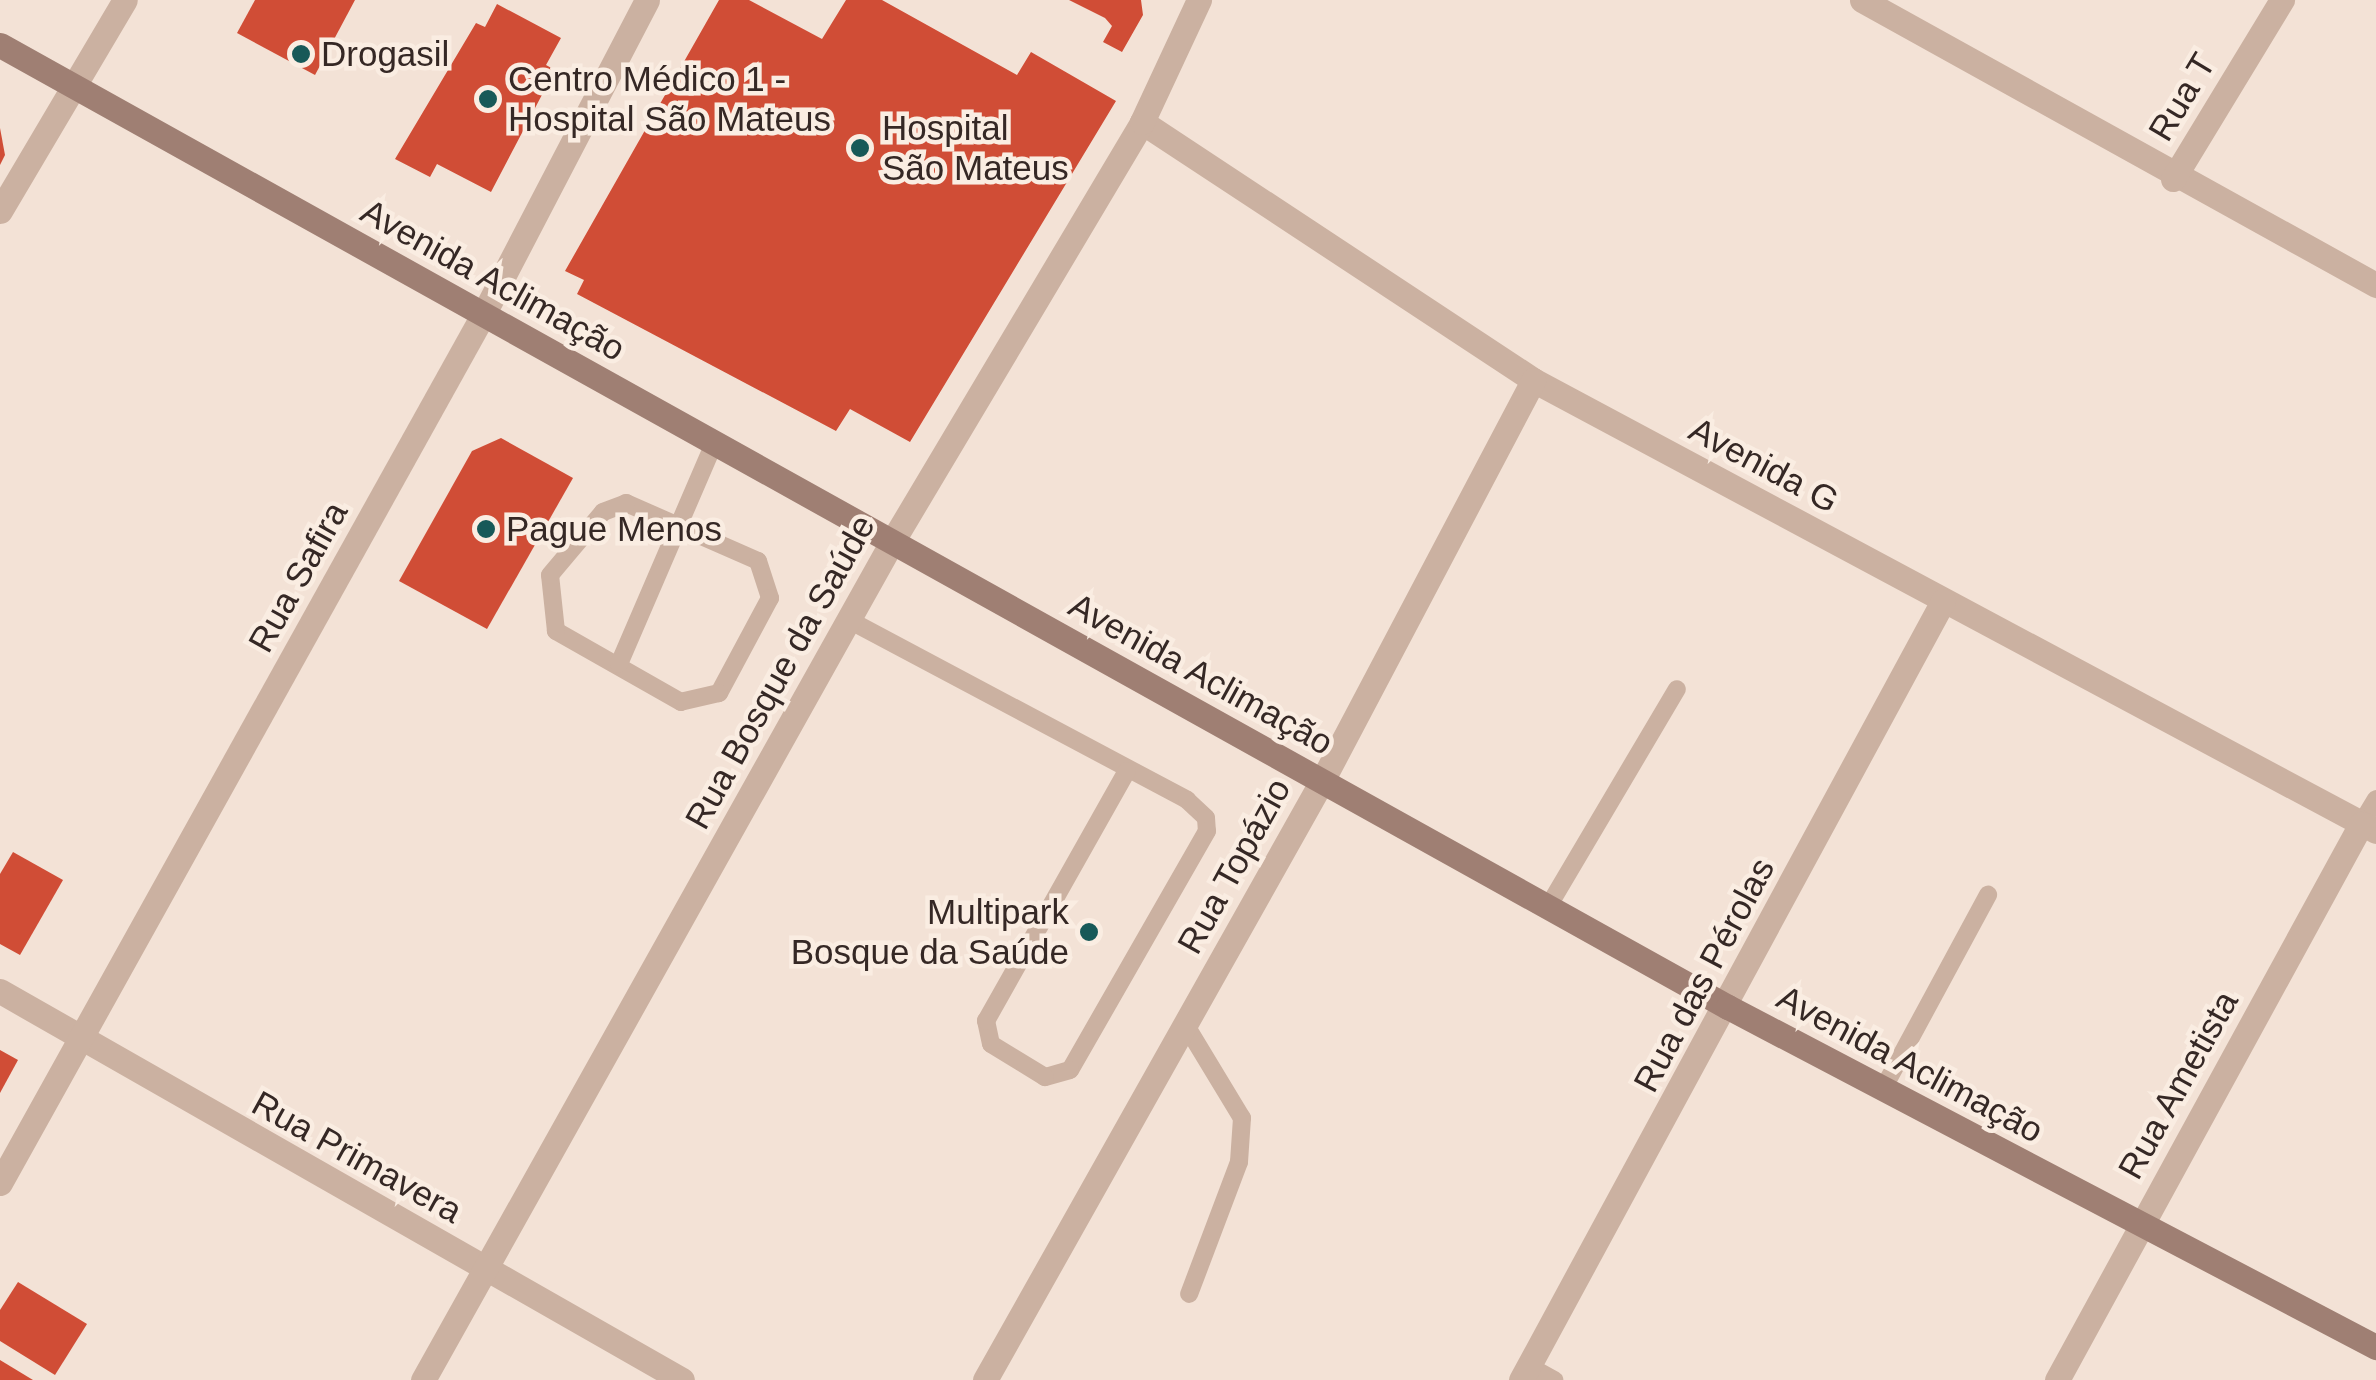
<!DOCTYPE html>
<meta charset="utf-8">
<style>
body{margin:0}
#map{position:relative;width:2376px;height:1380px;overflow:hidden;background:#f3e2d6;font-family:Arial,sans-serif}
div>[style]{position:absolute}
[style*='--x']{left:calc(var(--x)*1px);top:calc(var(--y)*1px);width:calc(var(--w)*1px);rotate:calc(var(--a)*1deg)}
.building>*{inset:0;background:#d04d36}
.lane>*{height:18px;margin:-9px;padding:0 9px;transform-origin:9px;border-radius:9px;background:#cbb1a1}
.street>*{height:25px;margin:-12.5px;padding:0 12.5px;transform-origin:12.5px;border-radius:12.5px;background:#cbb1a1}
.secondary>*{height:25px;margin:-12.5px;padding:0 12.5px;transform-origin:12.5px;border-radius:12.5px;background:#9f7f73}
.dots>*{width:28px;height:28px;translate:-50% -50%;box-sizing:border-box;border:5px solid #faede2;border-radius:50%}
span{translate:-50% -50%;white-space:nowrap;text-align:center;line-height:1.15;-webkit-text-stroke:9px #faede2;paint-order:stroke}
.poi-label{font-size:35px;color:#352825}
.left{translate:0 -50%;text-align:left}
.right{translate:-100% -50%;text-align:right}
.street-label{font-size:35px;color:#352825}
</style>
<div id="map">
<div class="building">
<div style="clip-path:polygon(255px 0,355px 0,315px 75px,237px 33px)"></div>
<div style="clip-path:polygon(719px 0,749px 0,822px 39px,846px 0,882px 0,1017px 75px,1031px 52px,1116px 101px,910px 442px,850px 409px,836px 431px,577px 294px,584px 280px,565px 271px)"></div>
<div style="clip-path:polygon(1069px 0,1141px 0,1143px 15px,1122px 52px,1103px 42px,1112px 26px,1105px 18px)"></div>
<div style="clip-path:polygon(497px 4px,561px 38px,546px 65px,555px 70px,491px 192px,437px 164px,430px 177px,395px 159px,476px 23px,485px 27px)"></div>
<div style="clip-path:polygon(0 128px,5px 155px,0 165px)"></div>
<div style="clip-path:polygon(501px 438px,573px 478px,487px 629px,399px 581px,472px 451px)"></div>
<div style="clip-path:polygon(13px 852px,63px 880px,20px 955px,0 944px,0 874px)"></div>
<div style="clip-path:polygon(0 1050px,18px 1060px,0 1093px)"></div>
<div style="clip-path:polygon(18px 1282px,87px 1324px,55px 1375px,0 1341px,0 1310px)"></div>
<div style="clip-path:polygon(0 1360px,33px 1380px,0 1380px)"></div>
</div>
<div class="lane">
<div style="--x:626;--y:503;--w:144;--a:23.7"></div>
<div style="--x:758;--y:561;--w:39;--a:72"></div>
<div style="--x:770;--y:598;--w:108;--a:118.2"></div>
<div style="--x:719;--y:693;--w:39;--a:167"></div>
<div style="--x:681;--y:702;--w:144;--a:-150.4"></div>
<div style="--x:556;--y:631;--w:56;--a:-96.1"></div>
<div style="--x:550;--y:575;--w:82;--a:-49.9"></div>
<div style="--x:603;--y:512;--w:25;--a:-21"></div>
<div style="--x:849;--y:620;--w:383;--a:28"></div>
<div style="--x:1187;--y:800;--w:26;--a:43"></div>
<div style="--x:1206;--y:818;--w:13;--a:86"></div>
<div style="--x:1207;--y:831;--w:275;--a:119.8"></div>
<div style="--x:1070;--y:1070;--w:26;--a:164"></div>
<div style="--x:1045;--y:1077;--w:63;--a:-148.6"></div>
<div style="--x:991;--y:1044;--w:24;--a:-102"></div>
<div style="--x:986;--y:1021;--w:287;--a:-60.6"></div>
<div style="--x:619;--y:664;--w:241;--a:-66.7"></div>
<div style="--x:2361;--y:824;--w:29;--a:-59"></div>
<div style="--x:1548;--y:907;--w:253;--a:-59.4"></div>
<div style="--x:1185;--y:1024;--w:110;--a:58.8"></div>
<div style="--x:1242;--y:1118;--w:44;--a:93.9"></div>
<div style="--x:1239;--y:1162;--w:141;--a:110.7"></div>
<div style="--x:1883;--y:1089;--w:221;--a:-61.6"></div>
<div style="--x:1529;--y:1366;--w:29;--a:29"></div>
</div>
<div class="street">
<div style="--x:1862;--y:0;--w:588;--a:29.01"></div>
<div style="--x:1142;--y:122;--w:468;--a:33.4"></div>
<div style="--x:1533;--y:380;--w:956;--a:28.15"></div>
<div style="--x:2173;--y:179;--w:210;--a:-58.7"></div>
<div style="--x:0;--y:211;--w:245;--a:-59.4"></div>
<div style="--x:0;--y:991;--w:785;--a:29.7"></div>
<div style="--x:0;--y:1183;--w:993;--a:-60.91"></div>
<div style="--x:483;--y:315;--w:355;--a:-62.5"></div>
<div style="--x:423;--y:1380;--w:960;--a:-60.77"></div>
<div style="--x:892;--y:542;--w:489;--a:-59.2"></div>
<div style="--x:1142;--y:122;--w:135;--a:-65"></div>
<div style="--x:985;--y:1380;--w:687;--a:-60.64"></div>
<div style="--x:1322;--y:781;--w:453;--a:-62.2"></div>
<div style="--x:1521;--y:1380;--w:886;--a:-61.55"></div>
<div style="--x:2057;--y:1380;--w:634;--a:-61.33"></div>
</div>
<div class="secondary">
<div style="--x:0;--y:45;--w:1978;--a:29.11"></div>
<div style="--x:1728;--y:1007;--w:732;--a:27.69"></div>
</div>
<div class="dots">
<div style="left:301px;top:54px;background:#175958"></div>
<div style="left:488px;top:99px;background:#175958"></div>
<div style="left:860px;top:148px;background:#175958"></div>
<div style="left:486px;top:529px;background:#175958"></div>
<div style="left:1089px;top:932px;background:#175958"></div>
</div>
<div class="poi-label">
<span class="left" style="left:321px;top:54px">Drogasil</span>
<span class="left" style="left:508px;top:99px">Centro Médico 1 -<br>Hospital São Mateus</span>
<span class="left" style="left:882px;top:148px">Hospital<br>São Mateus</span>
<span class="left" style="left:506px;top:529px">Pague Menos</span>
<span class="right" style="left:1069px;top:932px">Multipark<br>Bosque da Saúde</span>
</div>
<div class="street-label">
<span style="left:2182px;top:97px;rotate:-59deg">Rua T</span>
<span style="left:493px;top:280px;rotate:29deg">Avenida Aclimação</span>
<span style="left:1764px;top:465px;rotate:28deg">Avenida G</span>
<span style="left:298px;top:577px;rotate:-61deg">Rua Safira</span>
<span style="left:780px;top:672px;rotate:-61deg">Rua Bosque da Saúde</span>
<span style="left:1201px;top:674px;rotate:29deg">Avenida Aclimação</span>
<span style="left:1234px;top:866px;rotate:-61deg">Rua Topázio</span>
<span style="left:1704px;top:975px;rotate:-62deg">Rua das Pérolas</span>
<span style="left:1910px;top:1064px;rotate:28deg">Avenida Aclimação</span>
<span style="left:2178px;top:1085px;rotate:-61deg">Rua Ametista</span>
<span style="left:357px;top:1157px;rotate:29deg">Rua Primavera</span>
</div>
</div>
